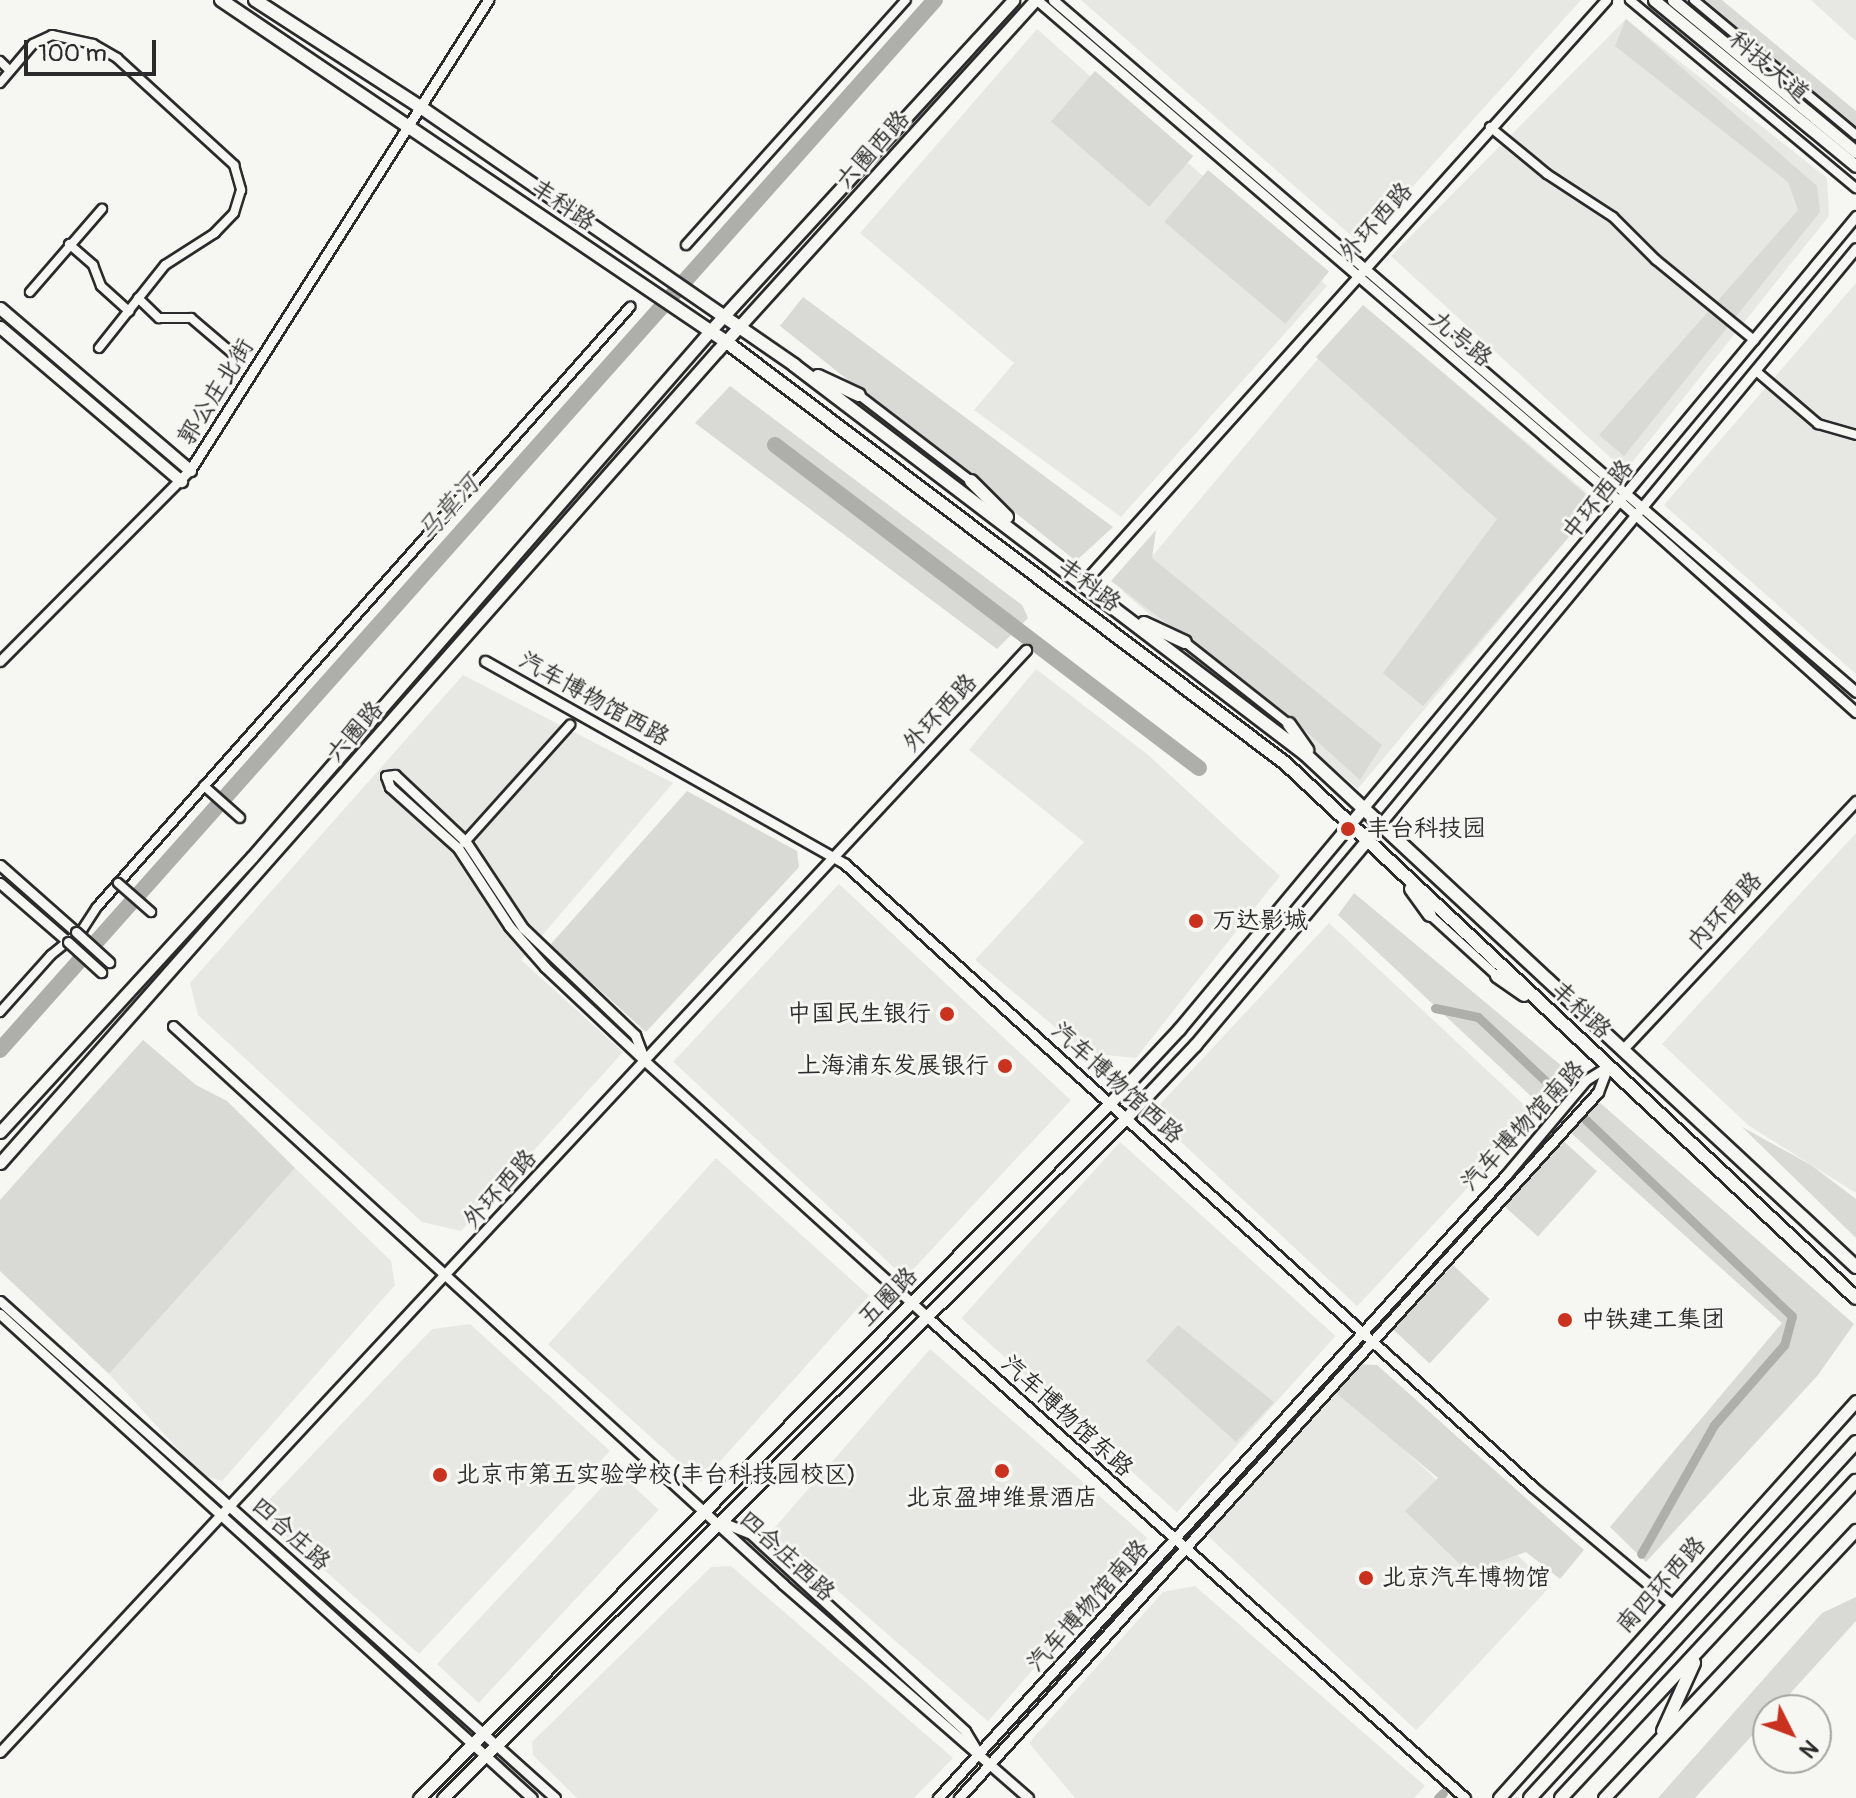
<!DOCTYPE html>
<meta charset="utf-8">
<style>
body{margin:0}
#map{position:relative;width:1856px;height:1798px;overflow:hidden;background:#f6f6f2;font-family:Pangolin,"LXGW WenKai TC",sans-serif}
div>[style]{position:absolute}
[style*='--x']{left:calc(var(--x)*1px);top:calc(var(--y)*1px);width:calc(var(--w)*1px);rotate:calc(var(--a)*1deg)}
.built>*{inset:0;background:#e7e7e3;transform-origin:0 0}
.green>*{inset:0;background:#d9d9d5;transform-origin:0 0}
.canal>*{height:9px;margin:-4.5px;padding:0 4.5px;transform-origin:4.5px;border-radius:4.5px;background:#aeaeab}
.river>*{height:16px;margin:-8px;padding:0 8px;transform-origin:8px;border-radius:8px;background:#aeaeab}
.roads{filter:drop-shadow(2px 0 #2b2b2b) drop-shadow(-2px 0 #2b2b2b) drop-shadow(0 2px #2b2b2b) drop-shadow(0 -2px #2b2b2b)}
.minor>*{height:8px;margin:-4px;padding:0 4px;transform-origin:4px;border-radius:4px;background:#f6f6f2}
.tertiary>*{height:9px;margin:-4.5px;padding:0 4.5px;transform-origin:4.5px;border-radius:4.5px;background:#f6f6f2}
.secondary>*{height:11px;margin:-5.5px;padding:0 5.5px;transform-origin:5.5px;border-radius:5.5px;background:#f6f6f2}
.primary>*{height:12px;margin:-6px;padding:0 6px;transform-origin:6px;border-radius:6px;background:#f6f6f2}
.trunk>*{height:12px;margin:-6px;padding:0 6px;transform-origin:6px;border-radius:6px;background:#f6f6f2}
.bridges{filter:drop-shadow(2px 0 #2b2b2b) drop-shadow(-2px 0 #2b2b2b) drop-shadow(0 2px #2b2b2b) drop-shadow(0 -2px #2b2b2b)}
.minor-bridge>*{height:8px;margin:-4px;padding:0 4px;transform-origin:4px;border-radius:4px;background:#f6f6f2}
.tertiary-bridge>*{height:9px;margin:-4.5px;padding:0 4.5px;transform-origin:4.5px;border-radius:4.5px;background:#f6f6f2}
.dots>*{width:22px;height:22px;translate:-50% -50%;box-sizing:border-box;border:4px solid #f6f6f2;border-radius:50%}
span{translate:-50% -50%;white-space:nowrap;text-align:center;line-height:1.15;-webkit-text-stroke:6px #f6f6f2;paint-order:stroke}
.street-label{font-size:24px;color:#2b2b2b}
.poi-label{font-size:24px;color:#2b2b2b}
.left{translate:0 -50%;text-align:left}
.right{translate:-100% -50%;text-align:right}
.water-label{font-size:26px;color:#525251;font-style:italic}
.north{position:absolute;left:1752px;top:1694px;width:80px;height:80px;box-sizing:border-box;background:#f6f6f2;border:2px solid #a5a5a2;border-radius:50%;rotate:132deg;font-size:22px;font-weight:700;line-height:32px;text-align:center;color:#2b2b2b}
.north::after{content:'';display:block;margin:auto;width:28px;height:36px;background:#c8321e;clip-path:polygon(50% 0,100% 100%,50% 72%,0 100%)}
.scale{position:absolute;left:24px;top:40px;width:132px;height:36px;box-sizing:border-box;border:4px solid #2b2b2b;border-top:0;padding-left:10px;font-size:24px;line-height:28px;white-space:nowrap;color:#2b2b2b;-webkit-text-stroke:6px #f6f6f2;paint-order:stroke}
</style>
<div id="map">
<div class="built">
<div style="clip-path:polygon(1081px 0,1581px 0,1361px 244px)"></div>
<div style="clip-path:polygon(1811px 0,1856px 0,1856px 41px)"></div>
<div style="clip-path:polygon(1626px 19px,1827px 178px,1829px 216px,1625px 471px,1391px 256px)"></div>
<div style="clip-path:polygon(1037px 29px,1327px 286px,1121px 517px,974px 410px,1014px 363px,860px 233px)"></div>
<div style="clip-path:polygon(1856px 283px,1856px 674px,1664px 505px)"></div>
<div style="left:1363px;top:305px;width:307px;height:374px;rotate:40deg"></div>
<div style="clip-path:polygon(1036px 669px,1147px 754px,1280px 876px,1136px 1058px,1086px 1053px,975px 960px,1084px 842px,969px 750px)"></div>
<div style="clip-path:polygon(463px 675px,673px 783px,521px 960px,623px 1052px,461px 1231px,422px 1222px,198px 1015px,190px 983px)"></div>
<div style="clip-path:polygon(1856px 833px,1856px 1193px,1748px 1125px,1662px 1044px)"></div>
<div style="left:839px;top:884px;width:317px;height:243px;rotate:43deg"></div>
<div style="left:1329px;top:923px;width:282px;height:261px;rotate:43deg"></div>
<div style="left:1120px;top:1142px;width:290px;height:237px;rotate:42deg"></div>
<div style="left:716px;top:1158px;width:206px;height:251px;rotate:42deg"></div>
<div style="clip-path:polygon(295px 1168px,391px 1261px,395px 1285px,222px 1481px,202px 1475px,109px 1374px)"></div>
<div style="clip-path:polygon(470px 1324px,610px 1451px,419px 1654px,270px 1522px,270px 1499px,432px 1329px)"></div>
<div style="left:930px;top:1349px;width:288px;height:243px;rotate:41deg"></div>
<div style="left:1337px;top:1387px;width:292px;height:197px;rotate:43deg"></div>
<div style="left:617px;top:1471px;width:57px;height:264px;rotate:43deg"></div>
<div style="clip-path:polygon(731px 1566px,953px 1758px,914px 1798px,577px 1798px,533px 1755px,532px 1742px,711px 1567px)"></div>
<div style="clip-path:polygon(1195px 1586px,1425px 1786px,1414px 1798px,1075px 1798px,1029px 1743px,1163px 1592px)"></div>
</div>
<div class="green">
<div style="clip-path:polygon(1702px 0,1722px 0,1856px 111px,1856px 131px)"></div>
<div style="clip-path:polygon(1626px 19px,1817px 186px,1820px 212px,1624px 456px,1599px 435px,1798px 210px,1788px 182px,1615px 46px)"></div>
<div style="left:1095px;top:71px;width:130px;height:67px;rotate:41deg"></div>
<div style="left:1208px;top:170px;width:158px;height:68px;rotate:40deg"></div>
<div style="clip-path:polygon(803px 297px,1113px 527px,1076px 561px,780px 326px)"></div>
<div style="clip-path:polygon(1363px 305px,1597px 504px,1423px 706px,1383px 673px,1497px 519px,1316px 357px)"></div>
<div style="clip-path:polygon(730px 386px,1022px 605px,1028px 618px,997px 649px,695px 423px)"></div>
<div style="clip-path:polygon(1156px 530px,1152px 558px,1382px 745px,1360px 780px,1289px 716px,1111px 581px)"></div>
<div style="clip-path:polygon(687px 791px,797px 851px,799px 867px,646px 1032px,550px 945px)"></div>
<div style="clip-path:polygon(1354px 893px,1569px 1072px,1536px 1101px,1338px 915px)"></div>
<div style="clip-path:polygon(143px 1040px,196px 1085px,227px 1101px,295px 1168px,109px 1374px,0 1271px,0 1200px)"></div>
<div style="clip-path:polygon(1599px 1102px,1854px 1324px,1818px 1375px,1646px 1562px,1610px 1527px,1782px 1323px,1571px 1133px)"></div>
<div style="clip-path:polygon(1742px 1127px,1811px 1165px,1856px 1199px,1856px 1238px)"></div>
<div style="left:1559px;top:1137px;width:51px;height:88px;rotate:42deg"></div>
<div style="left:1453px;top:1265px;width:50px;height:88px;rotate:43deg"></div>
<div style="clip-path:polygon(1178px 1325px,1274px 1402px,1236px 1442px,1146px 1361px)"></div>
<div style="clip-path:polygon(1357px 1364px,1377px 1365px,1584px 1550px,1560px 1579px,1526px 1552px,1468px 1572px,1405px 1511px,1438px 1478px,1336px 1393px)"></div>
<div style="clip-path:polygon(1856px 1597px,1856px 1621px,1775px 1710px,1768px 1710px,1768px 1718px,1695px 1798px,1658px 1798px,1822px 1613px)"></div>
</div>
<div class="canal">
<div style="--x:1435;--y:1008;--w:44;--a:11.8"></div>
<div style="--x:1478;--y:1017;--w:105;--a:43.5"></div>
<div style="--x:1586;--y:1120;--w:284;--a:43.6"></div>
<div style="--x:1792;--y:1316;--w:30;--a:105"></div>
<div style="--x:1784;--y:1345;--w:106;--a:131.2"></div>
<div style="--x:1714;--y:1425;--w:148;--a:119.5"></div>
<div style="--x:1438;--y:1798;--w:7;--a:-45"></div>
</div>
<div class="river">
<div style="--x:775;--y:445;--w:533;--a:37.3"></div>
<div style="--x:0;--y:1050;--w:1406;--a:-48.32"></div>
</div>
<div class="roads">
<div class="minor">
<div style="--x:1630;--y:0;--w:294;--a:39.8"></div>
<div style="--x:1694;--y:0;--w:211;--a:39.8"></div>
<div style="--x:0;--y:61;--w:14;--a:45"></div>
<div style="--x:0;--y:83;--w:51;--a:-49.8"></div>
<div style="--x:33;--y:44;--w:21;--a:-25"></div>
<div style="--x:52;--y:35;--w:42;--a:12.4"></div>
<div style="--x:93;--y:44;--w:28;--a:30"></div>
<div style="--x:117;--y:58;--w:159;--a:42.4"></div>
<div style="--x:234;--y:165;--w:26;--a:74"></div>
<div style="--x:241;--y:190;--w:24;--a:107"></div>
<div style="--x:234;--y:213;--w:28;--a:134"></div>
<div style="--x:215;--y:233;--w:59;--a:147.4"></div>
<div style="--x:165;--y:265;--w:106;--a:128.5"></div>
<div style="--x:1490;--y:127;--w:74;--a:39.5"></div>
<div style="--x:1547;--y:174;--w:79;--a:33.1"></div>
<div style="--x:1613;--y:217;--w:61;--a:45"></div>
<div style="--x:1656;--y:260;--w:127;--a:39.2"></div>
<div style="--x:69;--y:244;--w:32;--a:41"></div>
<div style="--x:93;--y:265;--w:22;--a:69"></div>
<div style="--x:101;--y:286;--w:38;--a:42"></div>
<div style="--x:686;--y:245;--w:329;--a:-48.1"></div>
<div style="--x:30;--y:292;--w:110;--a:-49.1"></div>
<div style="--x:138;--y:298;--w:29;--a:44"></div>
<div style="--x:159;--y:318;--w:32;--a:0"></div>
<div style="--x:191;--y:318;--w:54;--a:40.5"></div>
<div style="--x:1756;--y:371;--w:82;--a:40.5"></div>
<div style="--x:1818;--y:424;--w:40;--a:16"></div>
<div style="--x:859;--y:395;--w:141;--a:37.5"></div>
<div style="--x:1185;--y:642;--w:132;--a:38.3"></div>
<div style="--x:204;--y:786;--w:48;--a:41.6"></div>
<div style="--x:464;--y:843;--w:159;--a:-48.1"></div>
<div style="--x:1430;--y:915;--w:91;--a:42.3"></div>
<div style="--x:0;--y:1012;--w:76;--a:-48.2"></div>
<div style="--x:51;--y:955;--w:40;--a:-39"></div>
<div style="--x:82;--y:930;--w:27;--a:-57"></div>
<div style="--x:97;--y:907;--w:803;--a:-48.38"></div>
</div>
<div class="tertiary">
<div style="--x:1037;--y:0;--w:772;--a:40.69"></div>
<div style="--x:1622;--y:503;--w:314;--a:41.8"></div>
<div style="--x:1053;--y:0;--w:1060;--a:40.75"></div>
<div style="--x:1084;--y:582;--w:782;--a:-48.11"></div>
<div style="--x:0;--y:661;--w:269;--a:-45.2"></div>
<div style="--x:190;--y:470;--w:557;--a:-57.62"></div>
<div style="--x:485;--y:661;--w:413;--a:29.4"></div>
<div style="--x:845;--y:864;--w:928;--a:42.16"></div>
<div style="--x:1533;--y:1487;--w:183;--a:40.1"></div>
<div style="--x:1365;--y:806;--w:768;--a:-50.23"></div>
<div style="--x:1382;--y:822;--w:744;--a:-50.45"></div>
<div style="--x:0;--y:865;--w:101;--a:41.4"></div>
<div style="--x:0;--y:883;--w:90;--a:40.9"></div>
<div style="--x:173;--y:1026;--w:827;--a:42.45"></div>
<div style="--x:783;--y:1584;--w:325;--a:41.1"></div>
<div style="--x:1624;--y:1048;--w:339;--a:-46.8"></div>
<div style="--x:645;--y:1061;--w:28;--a:-111"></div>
<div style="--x:635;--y:1035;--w:155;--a:-136.3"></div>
<div style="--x:523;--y:928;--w:103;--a:-123.5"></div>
<div style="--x:466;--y:842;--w:98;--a:-136.7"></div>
<div style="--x:395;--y:775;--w:9;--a:174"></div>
<div style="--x:386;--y:776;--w:12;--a:70"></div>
<div style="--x:390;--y:787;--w:91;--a:41.9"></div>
<div style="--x:458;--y:848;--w:93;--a:56.8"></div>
<div style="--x:509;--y:926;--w:55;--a:48.7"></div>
<div style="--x:545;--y:967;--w:137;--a:43.2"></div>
<div style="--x:645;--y:1061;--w:379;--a:42.2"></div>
<div style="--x:926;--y:1316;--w:723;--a:41.8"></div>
<div style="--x:0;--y:1301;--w:745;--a:41.84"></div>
<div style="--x:0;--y:1314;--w:719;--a:42.3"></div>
<div style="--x:724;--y:1523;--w:29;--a:22"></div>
<div style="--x:751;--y:1534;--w:291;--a:42.6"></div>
<div style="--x:965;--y:1731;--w:21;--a:59"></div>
<div style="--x:0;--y:1752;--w:1506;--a:-47.05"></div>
<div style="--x:938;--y:1798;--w:843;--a:-47.64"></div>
<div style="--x:1506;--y:1175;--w:124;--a:-49.9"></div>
<div style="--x:1586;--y:1080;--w:26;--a:-32"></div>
<div style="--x:959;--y:1798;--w:952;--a:-47.85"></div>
<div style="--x:1598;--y:1092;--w:28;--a:-69"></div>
</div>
<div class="secondary">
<div style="--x:1654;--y:0;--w:261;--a:39.4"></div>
<div style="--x:1673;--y:0;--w:238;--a:39.7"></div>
<div style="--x:0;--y:308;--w:250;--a:40.5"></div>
<div style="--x:0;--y:327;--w:238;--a:40.4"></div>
<div style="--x:0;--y:1132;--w:373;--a:-47.5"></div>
<div style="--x:252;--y:857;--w:697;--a:-48.95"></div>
<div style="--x:710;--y:331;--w:449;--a:-47.5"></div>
<div style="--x:0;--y:1163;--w:1083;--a:-48.56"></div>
<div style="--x:717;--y:351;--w:474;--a:-47.8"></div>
<div style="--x:419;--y:1798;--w:979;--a:-45.17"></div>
<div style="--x:1109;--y:1104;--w:103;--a:-47"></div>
<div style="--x:1179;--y:1029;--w:290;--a:-50.2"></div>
<div style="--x:443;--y:1798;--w:962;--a:-44.87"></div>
<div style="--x:1125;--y:1119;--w:102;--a:-46.6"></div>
<div style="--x:1195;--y:1045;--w:291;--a:-50"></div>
<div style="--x:1499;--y:1798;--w:534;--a:-48.04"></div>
<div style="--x:1604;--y:1798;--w:368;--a:-46.8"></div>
</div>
<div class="primary">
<div style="--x:221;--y:0;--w:609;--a:34.08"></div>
<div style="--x:725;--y:341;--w:701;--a:37"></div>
<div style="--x:1285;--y:763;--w:782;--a:43.14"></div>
<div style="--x:255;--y:0;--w:195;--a:32.9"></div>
<div style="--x:419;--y:106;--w:456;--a:34.6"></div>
<div style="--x:794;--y:365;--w:642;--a:37.28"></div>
<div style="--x:1305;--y:754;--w:753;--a:42.95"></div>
<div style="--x:818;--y:376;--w:45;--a:24.9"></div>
<div style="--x:971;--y:481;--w:51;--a:45"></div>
<div style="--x:1144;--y:623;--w:45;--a:24.9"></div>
<div style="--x:1289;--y:724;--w:32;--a:55"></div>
<div style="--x:1411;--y:889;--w:32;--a:54"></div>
<div style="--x:1497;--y:976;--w:33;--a:35"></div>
</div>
<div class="trunk">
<div style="--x:1663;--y:1731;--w:75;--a:-65.5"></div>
<div style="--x:1530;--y:1798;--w:483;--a:-47.5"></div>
<div style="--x:1561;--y:1798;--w:433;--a:-47.1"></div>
</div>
</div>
<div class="bridges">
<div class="minor-bridge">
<div style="--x:118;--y:883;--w:44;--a:41.3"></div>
</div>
<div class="tertiary-bridge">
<div style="--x:76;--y:932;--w:45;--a:42.3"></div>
<div style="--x:68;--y:942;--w:45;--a:42.3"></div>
</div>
</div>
<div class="dots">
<div style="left:1348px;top:829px;background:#c8321e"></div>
<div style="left:1196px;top:921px;background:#c8321e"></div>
<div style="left:947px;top:1014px;background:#c8321e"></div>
<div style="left:1005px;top:1066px;background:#c8321e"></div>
<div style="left:1565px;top:1320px;background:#c8321e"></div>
<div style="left:1002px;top:1471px;background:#c8321e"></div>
<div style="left:440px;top:1475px;background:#c8321e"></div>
<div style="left:1366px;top:1578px;background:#c8321e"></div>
</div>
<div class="street-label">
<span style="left:1769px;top:67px;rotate:40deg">科技大道</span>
<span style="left:873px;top:150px;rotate:-48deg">六圈西路</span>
<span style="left:563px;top:205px;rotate:34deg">丰科路</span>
<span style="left:1376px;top:222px;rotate:-48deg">外环西路</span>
<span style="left:1461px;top:339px;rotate:40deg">九号路</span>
<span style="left:216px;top:392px;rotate:-58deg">郭公庄北街</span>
<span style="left:1598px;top:500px;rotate:-50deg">中环西路</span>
<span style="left:1089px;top:585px;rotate:37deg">丰科路</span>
<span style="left:594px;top:699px;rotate:29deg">汽车博物馆西路</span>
<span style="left:940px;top:713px;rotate:-47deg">外环西路</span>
<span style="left:355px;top:732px;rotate:-49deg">六圈路</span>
<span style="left:1725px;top:911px;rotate:-47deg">内环西路</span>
<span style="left:1581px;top:1010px;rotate:43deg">丰科路</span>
<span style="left:1117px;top:1083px;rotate:42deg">汽车博物馆西路</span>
<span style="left:1523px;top:1126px;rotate:-47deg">汽车博物馆南路</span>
<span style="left:500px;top:1189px;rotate:-48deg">外环西路</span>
<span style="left:888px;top:1297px;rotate:-45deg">五圈路</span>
<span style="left:1067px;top:1416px;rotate:42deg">汽车博物馆东路</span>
<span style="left:291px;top:1534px;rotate:42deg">四合庄路</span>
<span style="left:787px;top:1556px;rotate:43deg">四合庄西路</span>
<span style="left:1661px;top:1585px;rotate:-48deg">南四环西路</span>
<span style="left:1088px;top:1606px;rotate:-48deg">汽车博物馆南路</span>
</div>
<div class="poi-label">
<span class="left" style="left:1366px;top:829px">丰台科技园</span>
<span class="left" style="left:1212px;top:921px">万达影城</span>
<span class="right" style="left:931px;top:1014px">中国民生银行</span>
<span class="right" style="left:989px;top:1066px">上海浦东发展银行</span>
<span class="left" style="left:1581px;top:1320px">中铁建工集团</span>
<span class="left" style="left:456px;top:1475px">北京市第五实验学校(丰台科技园校区)</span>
<span style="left:1002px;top:1498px">北京盈坤维景酒店</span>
<span class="left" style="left:1382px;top:1578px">北京汽车博物馆</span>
</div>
<div class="water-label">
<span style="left:449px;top:509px;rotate:-48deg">马草河</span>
</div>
<div class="north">N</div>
<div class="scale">100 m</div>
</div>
